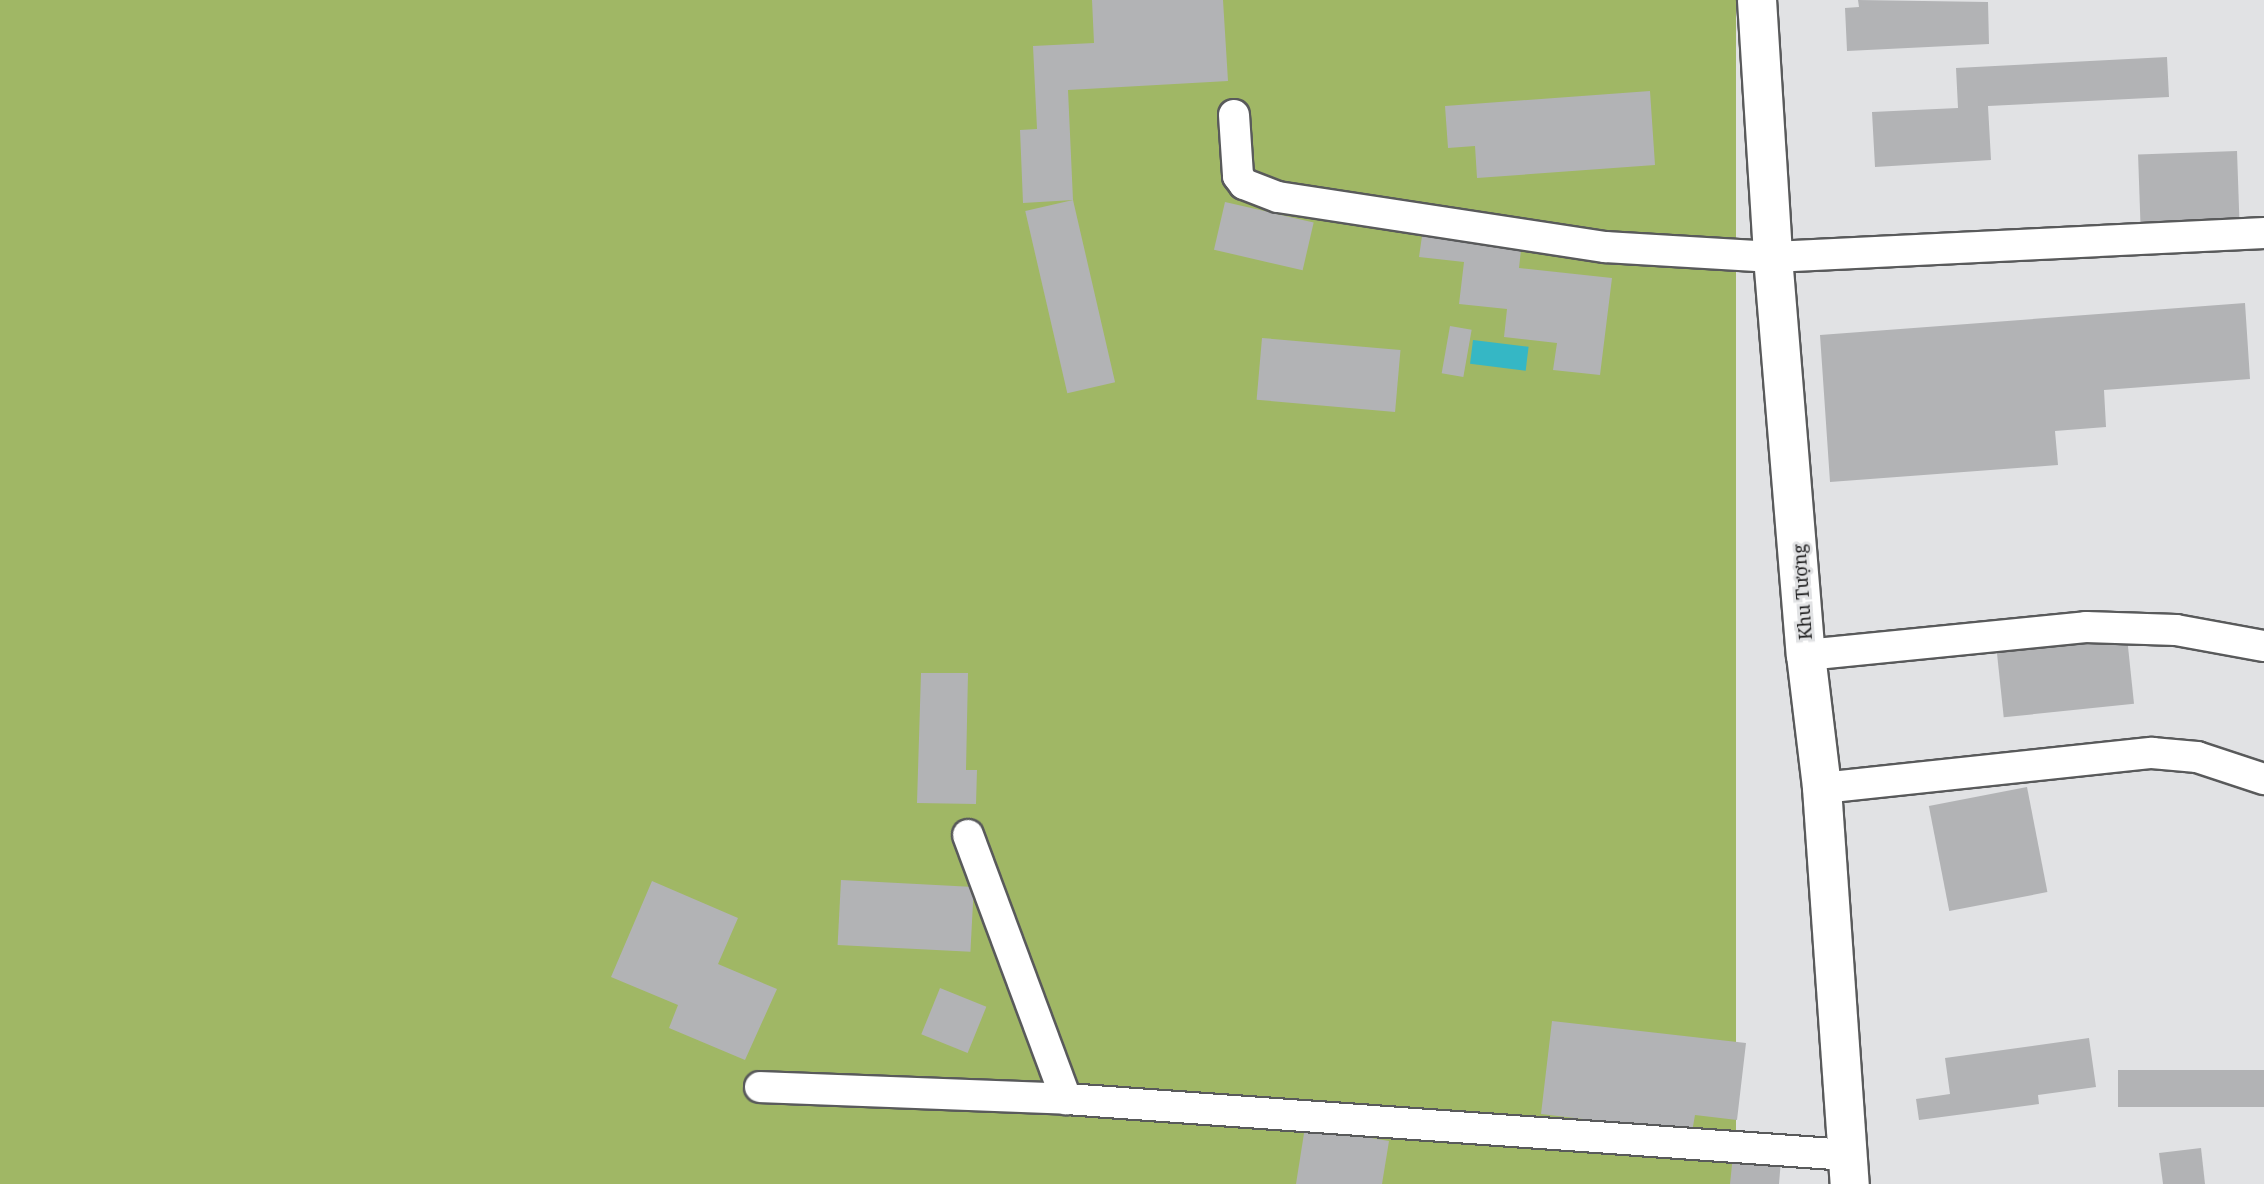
<!DOCTYPE html>
<meta charset="utf-8">
<style>
body{margin:0}
#map{position:relative;width:2264px;height:1184px;overflow:hidden;background:#e1e2e4;font-family:"Noto Serif",serif}
div>[style]{position:absolute}
[style*='--x']{left:calc(var(--x)*1px);top:calc(var(--y)*1px);width:calc(var(--w)*1px);rotate:calc(var(--a)*1deg)}
.forest>*{inset:0;background:#a0b765;transform-origin:0 0}
.water>*{inset:0;background:#35b7c5;transform-origin:0 0}
.building>*{inset:0;background:#b2b3b5;transform-origin:0 0}
.roads{filter:drop-shadow(2px 0 #595a5b) drop-shadow(-2px 0 #595a5b) drop-shadow(0 2px #595a5b) drop-shadow(0 -2px #595a5b)}
.street>*{height:30px;margin:-15px;padding:0 15px;transform-origin:15px;border-radius:15px;background:#fff}
.secondary>*{height:38px;margin:-19px;padding:0 19px;transform-origin:19px;border-radius:19px;background:#fff}
span{translate:-50% -50%;white-space:nowrap;text-align:center;line-height:1.15;-webkit-text-stroke:6px #e1e2e4;paint-order:stroke}
.street-label{font-size:18px;color:#1f1f20}
</style>
<div id="map">
<div class="forest">
<div style="left:0;top:0;width:1736px;height:1184px"></div>
</div>
<div class="water">
<div style="left:1473px;top:340px;width:56px;height:24px;rotate:7deg"></div>
</div>
<div class="building">
<div style="clip-path:polygon(1092px 0,1223px 0,1228px 81px,1068px 90px,1073px 200px,1023px 203px,1020px 130px,1037px 129px,1033px 46px,1094px 43px)"></div>
<div style="clip-path:polygon(1858px 0,1988px 2px,1989px 44px,1847px 51px,1845px 8px,1859px 7px)"></div>
<div style="clip-path:polygon(2167px 57px,2169px 97px,1988px 106px,1991px 160px,1875px 167px,1872px 112px,1958px 108px,1956px 68px)"></div>
<div style="clip-path:polygon(1650px 91px,1655px 165px,1477px 178px,1475px 146px,1448px 148px,1445px 106px)"></div>
<div style="left:2237px;top:151px;width:69px;height:99px;rotate:88deg"></div>
<div style="left:1073px;top:200px;width:187px;height:49px;rotate:77deg"></div>
<div style="left:1225px;top:202px;width:91px;height:49px;rotate:13deg"></div>
<div style="clip-path:polygon(1423px 229px,1490px 236px,1489px 246px,1521px 250px,1519px 268px,1612px 278px,1600px 375px,1553px 370px,1557px 343px,1504px 337px,1507px 309px,1459px 304px,1464px 262px,1419px 257px)"></div>
<div style="clip-path:polygon(2245px 303px,2250px 379px,2104px 390px,2106px 427px,2055px 431px,2058px 465px,1830px 482px,1820px 335px)"></div>
<div style="left:1450px;top:326px;width:22px;height:48px;rotate:10deg"></div>
<div style="left:1262px;top:338px;width:139px;height:62px;rotate:5deg"></div>
<div style="left:2127px;top:637px;width:67px;height:131px;rotate:84deg"></div>
<div style="clip-path:polygon(921px 673px,968px 673px,966px 770px,977px 770px,976px 804px,917px 803px)"></div>
<div style="left:2027px;top:787px;width:107px;height:100px;rotate:79deg"></div>
<div style="left:841px;top:880px;width:133px;height:65px;rotate:3deg"></div>
<div style="clip-path:polygon(652px 881px,738px 918px,718px 964px,777px 989px,745px 1060px,669px 1028px,678px 1005px,611px 977px)"></div>
<div style="left:940px;top:988px;width:50px;height:50px;rotate:22deg"></div>
<div style="clip-path:polygon(1552px 1021px,1746px 1043px,1737px 1120px,1695px 1115px,1692px 1132px,1541px 1114px)"></div>
<div style="clip-path:polygon(2089px 1038px,2096px 1087px,2038px 1095px,2039px 1104px,1919px 1120px,1916px 1099px,1950px 1094px,1945px 1058px)"></div>
<div style="left:2264px;top:1070px;width:37px;height:146px;rotate:90deg"></div>
<div style="clip-path:polygon(1305px 1127px,1389px 1141px,1382px 1184px,1296px 1184px)"></div>
<div style="clip-path:polygon(2201px 1148px,2205px 1184px,2163px 1184px,2159px 1153px)"></div>
<div style="clip-path:polygon(1733px 1155px,1781px 1160px,1779px 1184px,1730px 1184px)"></div>
</div>
<div class="roads">
<div class="street">
<div style="--x:1234;--y:115;--w:61;--a:86.2"></div>
<div style="--x:1238;--y:176;--w:10;--a:53"></div>
<div style="--x:1244;--y:184;--w:36;--a:21"></div>
<div style="--x:1278;--y:197;--w:331;--a:8.7"></div>
<div style="--x:1605;--y:247;--w:168;--a:3.4"></div>
<div style="--x:1773;--y:257;--w:492;--a:-2.8"></div>
<div style="--x:1806;--y:655;--w:281;--a:-5.7"></div>
<div style="--x:2086;--y:627;--w:90;--a:1.9"></div>
<div style="--x:2176;--y:630;--w:89;--a:10.3"></div>
<div style="--x:1822;--y:788;--w:332;--a:-6.1"></div>
<div style="--x:2152;--y:753;--w:45;--a:5.1"></div>
<div style="--x:2197;--y:757;--w:71;--a:18.2"></div>
<div style="--x:968;--y:835;--w:282;--a:69.6"></div>
<div style="--x:760;--y:1087;--w:306;--a:2.2"></div>
<div style="--x:1066;--y:1099;--w:784;--a:4.1"></div>
</div>
<div class="secondary">
<div style="--x:1757;--y:0;--w:257;--a:86.4"></div>
<div style="--x:1773;--y:257;--w:399;--a:85.3"></div>
<div style="--x:1806;--y:655;--w:134;--a:83.1"></div>
<div style="--x:1822;--y:788;--w:397;--a:86"></div>
</div>
</div>
<div class="street-label">
<span style="left:1802px;top:592px;rotate:-94deg">Khu Tượng</span>
</div>
</div>
